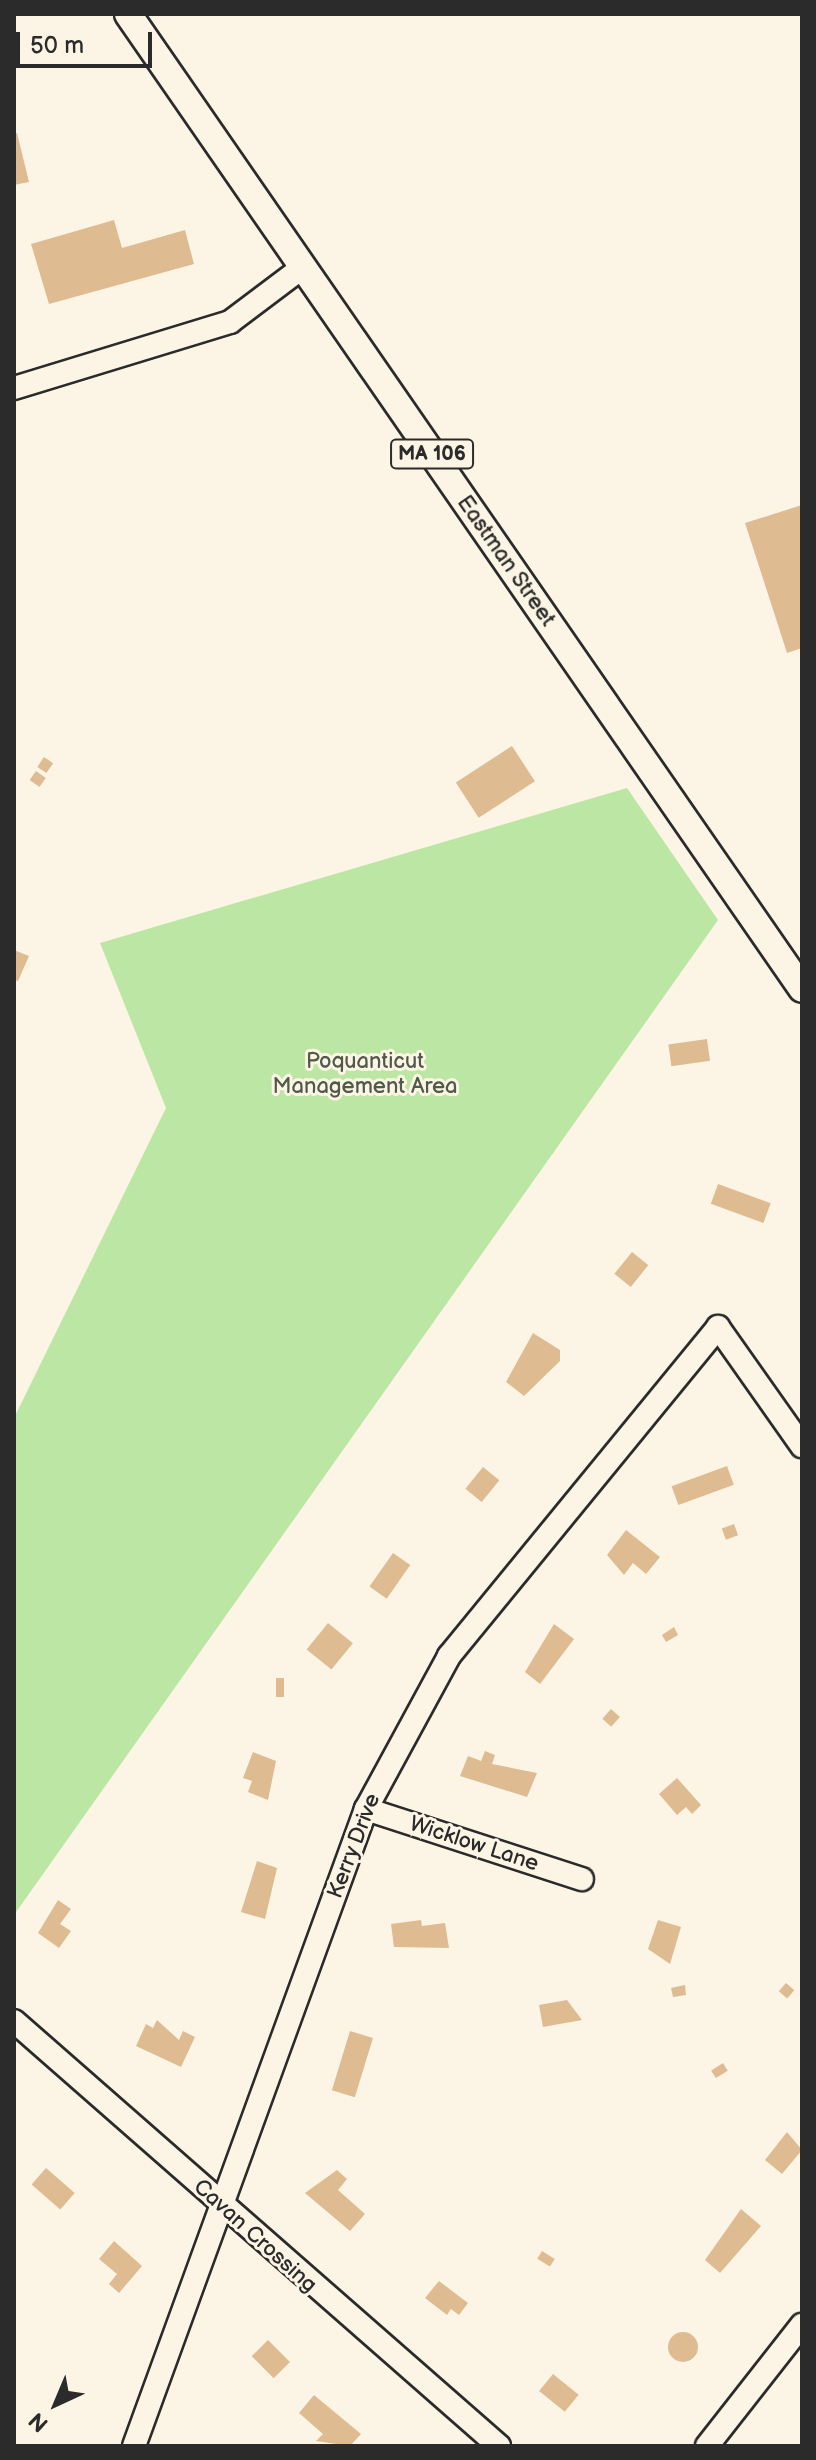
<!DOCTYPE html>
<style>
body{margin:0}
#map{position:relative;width:816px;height:2460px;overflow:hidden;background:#fcf5e5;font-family:"Balsamiq Sans",sans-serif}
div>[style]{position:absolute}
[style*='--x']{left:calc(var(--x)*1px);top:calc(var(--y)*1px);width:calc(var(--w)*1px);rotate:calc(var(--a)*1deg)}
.green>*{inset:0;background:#bce6a3}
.building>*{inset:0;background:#dfbb91;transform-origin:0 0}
.round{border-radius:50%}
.roads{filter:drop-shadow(2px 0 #2b2b2b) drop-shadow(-2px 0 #2b2b2b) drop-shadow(0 2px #2b2b2b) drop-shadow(0 -2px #2b2b2b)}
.minor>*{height:22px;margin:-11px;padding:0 11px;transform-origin:11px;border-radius:11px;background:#fcf5e5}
.major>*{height:26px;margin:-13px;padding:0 13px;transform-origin:13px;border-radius:13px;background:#fcf5e5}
span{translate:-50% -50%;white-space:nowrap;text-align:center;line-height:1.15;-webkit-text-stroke:6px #fcf5e5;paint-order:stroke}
.shield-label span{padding:2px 6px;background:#fcf5e5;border:2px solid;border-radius:6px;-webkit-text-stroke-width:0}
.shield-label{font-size:20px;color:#2b2b2b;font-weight:700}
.street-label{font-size:22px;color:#2b2b2b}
.park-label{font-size:22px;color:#4f5a49}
.frame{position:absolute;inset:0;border:16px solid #2b2b2b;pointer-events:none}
.north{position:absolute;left:16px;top:2364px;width:80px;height:80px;-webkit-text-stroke:6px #fcf5e5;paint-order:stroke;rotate:224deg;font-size:22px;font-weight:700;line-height:32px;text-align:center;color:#2b2b2b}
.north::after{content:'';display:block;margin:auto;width:28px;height:36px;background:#2b2b2b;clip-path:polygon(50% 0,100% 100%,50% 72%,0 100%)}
.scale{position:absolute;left:16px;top:32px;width:136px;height:36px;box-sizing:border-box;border:4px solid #2b2b2b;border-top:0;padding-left:10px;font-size:24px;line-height:28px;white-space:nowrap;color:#2b2b2b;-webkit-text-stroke:6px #fcf5e5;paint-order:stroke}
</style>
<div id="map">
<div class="green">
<div style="clip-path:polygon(627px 788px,718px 920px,14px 1915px,14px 1418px,166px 1108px,100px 943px)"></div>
</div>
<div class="building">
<div style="clip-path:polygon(17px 133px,29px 182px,14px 185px,14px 134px)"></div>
<div style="clip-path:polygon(114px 220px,122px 248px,185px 230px,194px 264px,49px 304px,31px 244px)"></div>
<div style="clip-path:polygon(802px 505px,802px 648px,787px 653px,745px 523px)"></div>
<div style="left:512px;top:746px;width:42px;height:67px;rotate:57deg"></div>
<div style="left:44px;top:757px;width:11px;height:12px;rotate:34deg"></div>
<div style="left:36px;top:771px;width:12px;height:11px;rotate:35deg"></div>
<div style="clip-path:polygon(14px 950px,29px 956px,18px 981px,14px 980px)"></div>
<div style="left:707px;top:1039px;width:22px;height:39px;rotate:82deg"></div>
<div style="left:718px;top:1184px;width:56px;height:21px;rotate:20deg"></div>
<div style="left:632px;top:1252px;width:21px;height:28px;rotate:39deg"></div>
<div style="clip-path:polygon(533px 1333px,560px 1350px,560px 1361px,524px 1396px,506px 1382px)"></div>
<div style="left:727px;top:1466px;width:20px;height:59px;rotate:70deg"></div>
<div style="left:483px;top:1467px;width:21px;height:28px;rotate:39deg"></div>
<div style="left:734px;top:1524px;width:12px;height:13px;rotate:70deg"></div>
<div style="clip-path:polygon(626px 1530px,660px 1557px,646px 1574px,633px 1563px,624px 1575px,607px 1555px)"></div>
<div style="left:393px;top:1553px;width:21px;height:41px;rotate:35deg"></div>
<div style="left:328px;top:1623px;width:32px;height:34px;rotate:39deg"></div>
<div style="clip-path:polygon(554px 1624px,574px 1639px,540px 1684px,525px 1672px)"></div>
<div style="clip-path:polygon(674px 1627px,678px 1635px,666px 1642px,662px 1635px)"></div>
<div style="left:276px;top:1678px;width:8px;height:19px"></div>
<div style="left:611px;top:1709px;width:12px;height:13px;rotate:42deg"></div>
<div style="clip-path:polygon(485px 1751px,495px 1755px,492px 1764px,537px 1773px,527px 1797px,460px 1776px,468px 1756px,481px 1761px)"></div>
<div style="clip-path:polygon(253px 1752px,276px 1761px,268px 1800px,248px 1792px,252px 1781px,243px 1778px)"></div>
<div style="clip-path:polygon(677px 1778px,701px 1805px,692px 1814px,686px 1807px,677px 1815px,659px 1794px)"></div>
<div style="clip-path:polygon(257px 1861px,277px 1868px,265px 1919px,241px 1912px)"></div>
<div style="clip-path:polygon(58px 1900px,71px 1909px,60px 1924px,71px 1931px,59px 1948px,38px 1933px)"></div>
<div style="clip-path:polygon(421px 1920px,422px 1926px,445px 1923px,449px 1948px,394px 1947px,391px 1924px)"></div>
<div style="clip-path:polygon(658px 1920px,681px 1927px,670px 1964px,648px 1949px)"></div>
<div style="left:786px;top:1983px;width:11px;height:11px;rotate:41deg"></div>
<div style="clip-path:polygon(685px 1985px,686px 1995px,673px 1997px,671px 1988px)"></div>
<div style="clip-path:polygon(567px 2000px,582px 2020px,543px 2027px,539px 2005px)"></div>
<div style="clip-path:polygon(157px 2020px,179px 2040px,183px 2031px,195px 2037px,181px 2067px,136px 2046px,146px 2024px,153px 2028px)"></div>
<div style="left:350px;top:2031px;width:24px;height:62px;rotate:17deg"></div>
<div style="left:723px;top:2063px;width:9px;height:14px;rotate:58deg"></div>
<div style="clip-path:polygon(787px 2132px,802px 2150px,782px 2174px,765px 2160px)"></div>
<div style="left:46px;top:2168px;width:38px;height:22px;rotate:41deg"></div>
<div style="clip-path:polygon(337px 2170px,347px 2179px,338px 2190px,365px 2214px,350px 2231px,305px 2193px)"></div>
<div style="clip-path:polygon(741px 2209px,761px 2226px,720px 2273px,705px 2260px)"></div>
<div style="clip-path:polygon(114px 2241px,142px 2266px,119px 2293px,109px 2284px,117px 2274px,99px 2259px)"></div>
<div style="left:542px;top:2251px;width:15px;height:9px;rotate:32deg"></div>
<div style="clip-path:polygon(439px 2281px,468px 2303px,459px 2315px,451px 2309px,447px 2315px,425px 2298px)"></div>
<div class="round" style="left:668px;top:2332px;width:30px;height:30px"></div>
<div style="left:268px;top:2340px;width:31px;height:23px;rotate:45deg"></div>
<div style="left:553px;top:2374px;width:33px;height:22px;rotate:39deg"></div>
<div style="clip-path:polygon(314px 2395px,361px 2434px,350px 2446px,316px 2441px,323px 2434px,299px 2413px)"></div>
</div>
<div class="roads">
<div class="minor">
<div style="--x:14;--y:388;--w:226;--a:-17"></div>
<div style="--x:230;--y:322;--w:91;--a:-37"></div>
<div style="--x:366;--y:1809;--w:227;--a:18"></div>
<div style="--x:14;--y:2021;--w:645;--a:41.23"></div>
<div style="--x:134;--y:2446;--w:678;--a:-69.99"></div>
<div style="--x:366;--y:1809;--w:174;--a:-61.5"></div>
<div style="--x:449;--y:1656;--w:425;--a:-50.7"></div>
<div style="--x:718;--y:1327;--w:146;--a:54.8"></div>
<div style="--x:707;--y:2446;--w:154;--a:-51.9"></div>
</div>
<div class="major">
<div style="--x:128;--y:14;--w:1185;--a:55.34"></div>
</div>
</div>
<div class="shield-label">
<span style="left:432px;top:454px">MA 106</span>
</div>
<div class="street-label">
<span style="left:506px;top:561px;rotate:55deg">Eastman Street</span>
<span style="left:474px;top:1844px;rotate:18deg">Wicklow Lane</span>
<span style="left:354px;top:1846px;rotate:-69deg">Kerry Drive</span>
<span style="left:255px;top:2236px;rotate:42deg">Cavan Crossing</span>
</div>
<div class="park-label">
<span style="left:365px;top:1074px">Poquanticut<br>Management Area</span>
</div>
<div class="frame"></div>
<div class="north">N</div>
<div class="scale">50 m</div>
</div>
